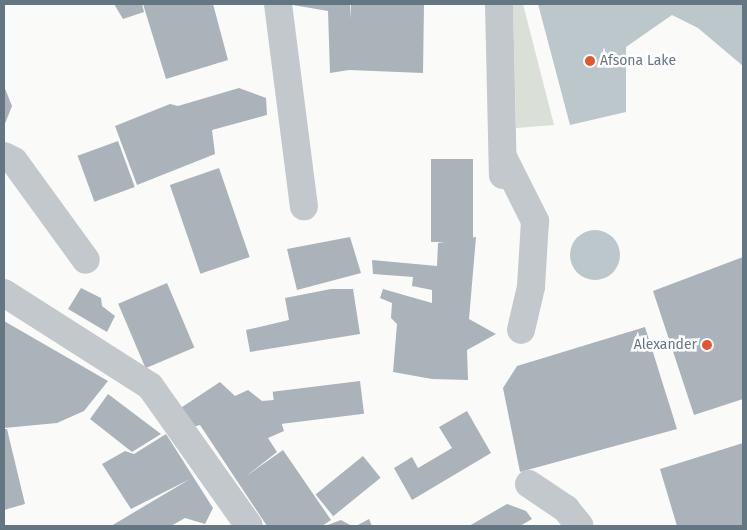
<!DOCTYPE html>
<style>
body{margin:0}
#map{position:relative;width:747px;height:530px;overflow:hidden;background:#fafaf8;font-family:"Fira Sans",sans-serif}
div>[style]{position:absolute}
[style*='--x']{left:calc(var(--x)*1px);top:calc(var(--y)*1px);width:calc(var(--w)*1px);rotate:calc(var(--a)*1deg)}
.green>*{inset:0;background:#dadfd7}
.water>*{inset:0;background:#bbc7cb}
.round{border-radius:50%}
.building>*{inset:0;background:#aab3b9;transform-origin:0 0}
.minor>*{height:28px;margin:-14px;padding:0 14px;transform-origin:14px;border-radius:14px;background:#c3c8cc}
.dots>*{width:14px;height:14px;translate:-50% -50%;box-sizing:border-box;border:2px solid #fff;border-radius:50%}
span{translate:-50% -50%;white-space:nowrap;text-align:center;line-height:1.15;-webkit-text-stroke:5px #fff;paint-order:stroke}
.poi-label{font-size:14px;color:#657683}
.left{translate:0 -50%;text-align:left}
.right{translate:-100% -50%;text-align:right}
.frame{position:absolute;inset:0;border:5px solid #657683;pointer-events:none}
</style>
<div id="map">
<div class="green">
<div style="clip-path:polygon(513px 4px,523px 4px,554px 125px,516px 128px)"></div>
</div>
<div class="water">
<div style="clip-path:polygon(538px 4px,743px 4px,743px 66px,698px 28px,672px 15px,626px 47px,626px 112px,570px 125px)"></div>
<div class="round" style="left:570px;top:230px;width:50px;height:50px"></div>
</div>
<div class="building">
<div style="clip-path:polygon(114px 4px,142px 4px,144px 12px,123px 19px)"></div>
<div style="clip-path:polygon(143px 4px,213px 4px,228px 60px,166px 79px)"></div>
<div style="clip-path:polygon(287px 4px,350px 4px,350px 19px,351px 4px,424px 4px,423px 73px,349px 70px,330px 73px,328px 11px)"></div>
<div style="clip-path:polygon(4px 86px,12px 106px,4px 126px)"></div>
<div style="clip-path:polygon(239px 88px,266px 98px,267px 115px,212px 130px,215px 154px,137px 185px,115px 126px,170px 104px,178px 106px)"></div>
<div style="left:118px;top:141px;width:49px;height:43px;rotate:70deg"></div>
<div style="left:431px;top:159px;width:42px;height:83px"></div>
<div style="left:219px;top:168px;width:94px;height:52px;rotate:71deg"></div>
<div style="clip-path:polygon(350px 237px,361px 273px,297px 290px,287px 249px)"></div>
<div style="clip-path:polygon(476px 237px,469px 319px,496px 334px,467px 350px,468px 380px,432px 379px,393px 372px,397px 324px,391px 318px,392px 303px,380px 298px,383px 289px,432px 303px,432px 290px,412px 286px,413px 277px,373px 274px,372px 260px,437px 266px,438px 243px)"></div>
<div style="clip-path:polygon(743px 257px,743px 399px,694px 415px,653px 291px)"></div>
<div style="left:167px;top:283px;width:70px;height:53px;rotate:67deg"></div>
<div style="clip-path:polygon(81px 288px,101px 298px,102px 306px,115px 316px,107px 332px,68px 309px)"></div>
<div style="clip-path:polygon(331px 289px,353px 289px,360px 334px,250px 352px,246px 330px,289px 320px,285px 298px)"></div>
<div style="clip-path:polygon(4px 321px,108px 381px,84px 411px,57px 423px,4px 428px)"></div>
<div style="clip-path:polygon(645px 327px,677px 429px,520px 472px,503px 388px,517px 366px)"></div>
<div style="left:360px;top:381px;width:33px;height:88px;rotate:83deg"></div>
<div style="clip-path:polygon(220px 382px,235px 396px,248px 390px,262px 401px,274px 400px,284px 431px,268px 438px,277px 452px,245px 477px,283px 450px,331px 520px,322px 526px,267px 526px,200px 425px,189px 428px,176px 411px)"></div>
<div style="clip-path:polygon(108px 394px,161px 434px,132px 452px,90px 419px)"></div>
<div style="clip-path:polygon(467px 411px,491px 453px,412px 500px,394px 468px,412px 457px,418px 468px,452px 448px,439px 427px)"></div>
<div style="clip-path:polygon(4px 429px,7px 429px,25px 504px,4px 510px)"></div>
<div style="clip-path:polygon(166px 434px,213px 508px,205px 524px,185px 518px,171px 526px,111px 526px,190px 479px,131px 509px,102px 464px,125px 451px,134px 454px)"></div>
<div style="clip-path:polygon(743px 443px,743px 526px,677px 526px,660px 469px)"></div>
<div style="left:363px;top:456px;width:28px;height:61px;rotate:51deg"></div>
<div style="clip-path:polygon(507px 504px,526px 511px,532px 519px,520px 526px,469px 526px)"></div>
<div style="clip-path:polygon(369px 519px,372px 526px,356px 526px)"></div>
<div style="clip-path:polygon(341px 520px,352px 526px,325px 526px)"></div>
</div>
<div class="minor">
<div style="--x:278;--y:4;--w:204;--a:82.7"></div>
<div style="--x:499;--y:4;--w:171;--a:88.7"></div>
<div style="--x:4;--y:156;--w:11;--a:27"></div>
<div style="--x:14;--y:161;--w:122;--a:54"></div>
<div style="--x:503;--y:157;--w:72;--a:63.4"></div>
<div style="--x:535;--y:221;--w:66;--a:93.5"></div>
<div style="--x:531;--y:287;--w:44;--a:103.1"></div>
<div style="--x:4;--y:293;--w:173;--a:32.5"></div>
<div style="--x:150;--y:386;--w:171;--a:54.7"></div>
<div style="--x:529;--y:484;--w:45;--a:34"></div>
<div style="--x:566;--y:509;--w:22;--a:51"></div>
</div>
<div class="dots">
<div style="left:590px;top:61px;background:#e4572e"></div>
<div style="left:707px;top:345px;background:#e4572e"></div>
</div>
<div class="poi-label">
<span class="left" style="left:600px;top:61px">Afsona Lake</span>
<span class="right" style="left:697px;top:345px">Alexander</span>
</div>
<div class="frame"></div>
</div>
